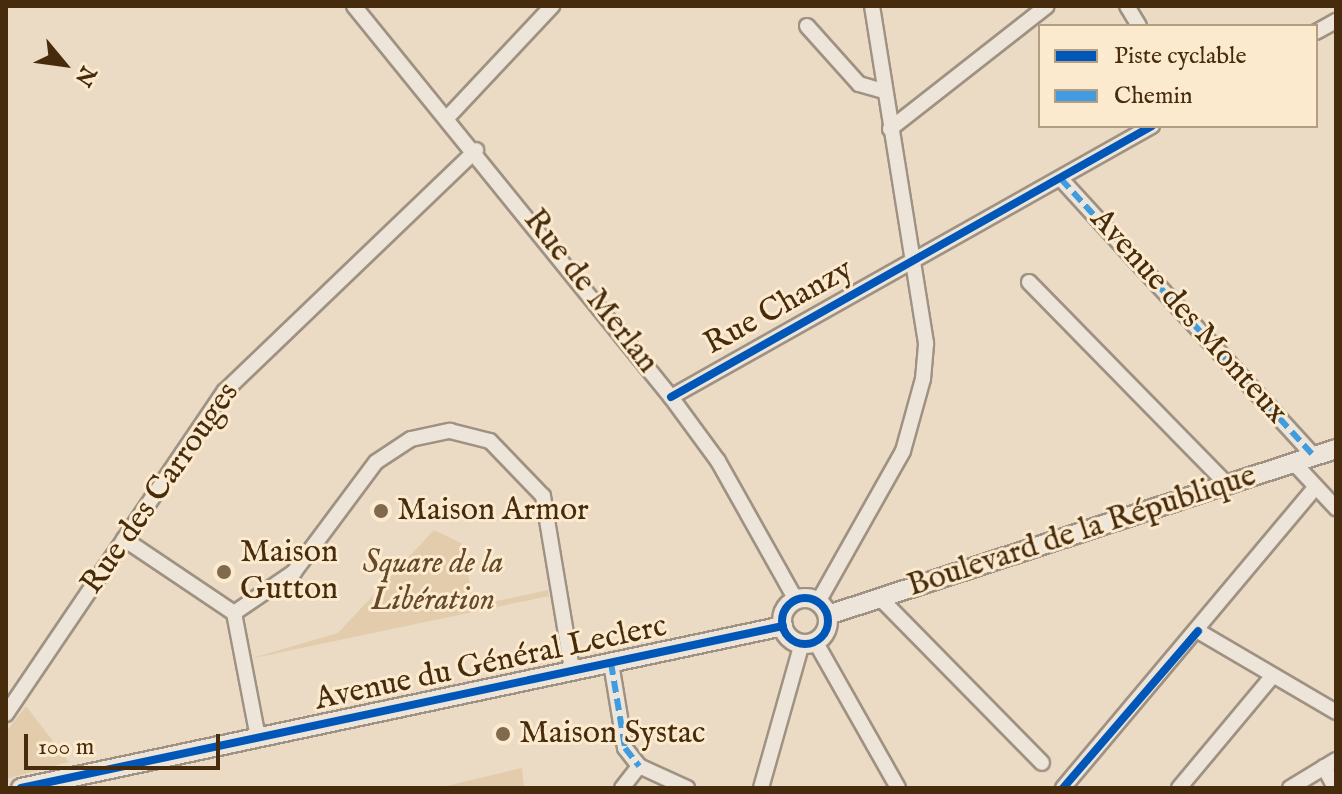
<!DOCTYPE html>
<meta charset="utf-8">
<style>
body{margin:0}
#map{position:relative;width:1342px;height:794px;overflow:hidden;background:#ebdbc5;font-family:"IM FELL English",serif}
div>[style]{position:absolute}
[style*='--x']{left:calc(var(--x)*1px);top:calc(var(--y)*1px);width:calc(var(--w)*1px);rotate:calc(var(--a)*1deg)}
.green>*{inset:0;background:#e3ccac}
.roads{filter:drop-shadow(2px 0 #9f9282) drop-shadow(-2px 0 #9f9282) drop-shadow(0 2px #9f9282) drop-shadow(0 -2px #9f9282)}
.street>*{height:14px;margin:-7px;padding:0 7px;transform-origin:7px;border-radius:7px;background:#ede5da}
.secondary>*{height:18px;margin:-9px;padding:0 9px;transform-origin:9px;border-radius:9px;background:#ede5da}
.secondary>.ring{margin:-9px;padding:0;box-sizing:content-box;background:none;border:18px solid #ede5da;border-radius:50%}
.quiet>*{height:6px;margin-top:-3px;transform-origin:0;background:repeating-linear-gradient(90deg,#409cde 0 12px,transparent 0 18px)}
.cycleway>*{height:8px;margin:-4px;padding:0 4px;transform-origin:4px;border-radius:4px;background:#0057b8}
.cycleway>.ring{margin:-4px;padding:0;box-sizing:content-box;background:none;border:8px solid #0057b8;border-radius:50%}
.dots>*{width:22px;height:22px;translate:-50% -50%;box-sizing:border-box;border:4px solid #fceacf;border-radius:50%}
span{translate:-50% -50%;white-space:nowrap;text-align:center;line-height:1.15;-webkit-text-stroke:6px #fceacf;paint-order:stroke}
.street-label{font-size:32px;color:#472b0d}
.poi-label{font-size:32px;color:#472b0d}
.left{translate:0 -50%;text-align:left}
.park-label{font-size:32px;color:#654929;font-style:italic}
.frame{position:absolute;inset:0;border:8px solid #472b0d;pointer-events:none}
.legend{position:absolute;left:1038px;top:24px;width:280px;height:104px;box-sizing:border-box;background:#fceacf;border:2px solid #b49e81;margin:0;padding:10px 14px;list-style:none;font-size:24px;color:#472b0d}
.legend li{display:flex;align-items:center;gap:16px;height:40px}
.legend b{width:40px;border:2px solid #b49e81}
.north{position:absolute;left:24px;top:24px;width:80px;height:80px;-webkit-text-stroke:6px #fceacf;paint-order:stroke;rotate:119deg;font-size:22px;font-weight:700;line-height:32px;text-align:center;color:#472b0d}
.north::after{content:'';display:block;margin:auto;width:28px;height:36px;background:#472b0d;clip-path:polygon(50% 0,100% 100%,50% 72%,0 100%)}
.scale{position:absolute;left:24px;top:734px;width:196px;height:36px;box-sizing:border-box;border:4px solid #472b0d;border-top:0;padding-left:10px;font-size:24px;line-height:28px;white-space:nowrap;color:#472b0d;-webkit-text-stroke:6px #fceacf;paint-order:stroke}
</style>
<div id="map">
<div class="green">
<div style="clip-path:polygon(434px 530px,461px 543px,475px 606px,548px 590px,549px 596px,249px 659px,338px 633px)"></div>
<div style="clip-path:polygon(26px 706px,69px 762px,6px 779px,6px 732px)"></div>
<div style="clip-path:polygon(522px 768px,524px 788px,438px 788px)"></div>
</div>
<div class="roads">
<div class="street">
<div style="--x:354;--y:6;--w:503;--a:50.97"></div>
<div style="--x:671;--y:397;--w:79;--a:53.7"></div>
<div style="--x:718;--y:461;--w:159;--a:60.7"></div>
<div style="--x:1127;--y:6;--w:23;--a:59"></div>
<div style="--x:807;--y:26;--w:78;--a:48.1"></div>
<div style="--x:859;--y:84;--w:25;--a:16"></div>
<div style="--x:1316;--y:32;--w:23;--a:-29"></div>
<div style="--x:447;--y:118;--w:154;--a:-46.8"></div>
<div style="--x:890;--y:129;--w:199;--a:-38.1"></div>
<div style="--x:1061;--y:179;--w:375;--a:47.6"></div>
<div style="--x:1029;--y:282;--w:286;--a:45.6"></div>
<div style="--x:671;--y:397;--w:552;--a:-29.4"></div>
<div style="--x:1294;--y:463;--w:62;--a:47"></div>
<div style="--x:124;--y:539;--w:133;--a:33.9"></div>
<div style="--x:234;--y:613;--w:127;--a:79.1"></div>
<div style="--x:880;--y:598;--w:231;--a:45.5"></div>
<div style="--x:818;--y:602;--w:173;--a:-60.6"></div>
<div style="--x:903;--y:451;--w:75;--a:-74.5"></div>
<div style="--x:923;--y:379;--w:36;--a:-85"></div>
<div style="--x:926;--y:343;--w:341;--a:-99.1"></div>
<div style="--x:234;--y:613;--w:73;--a:-34.3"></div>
<div style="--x:294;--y:572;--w:137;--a:-53.3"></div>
<div style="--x:376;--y:462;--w:42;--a:-33.3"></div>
<div style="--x:411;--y:439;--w:40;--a:-12"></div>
<div style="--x:450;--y:431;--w:41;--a:14"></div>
<div style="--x:490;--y:441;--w:76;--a:46.1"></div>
<div style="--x:543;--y:496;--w:176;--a:80.5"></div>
<div style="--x:1198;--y:631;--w:160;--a:30.4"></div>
<div style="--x:815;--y:641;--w:169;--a:60.5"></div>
<div style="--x:611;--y:663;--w:86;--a:80.6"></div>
<div style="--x:625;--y:748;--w:23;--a:52"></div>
<div style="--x:639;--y:766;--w:53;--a:24.6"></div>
<div style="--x:6;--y:714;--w:390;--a:-55.9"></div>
<div style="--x:225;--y:391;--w:348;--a:-43.8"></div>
<div style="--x:1324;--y:767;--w:24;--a:62"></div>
<div style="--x:622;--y:788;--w:28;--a:-52"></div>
<div style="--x:761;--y:788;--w:151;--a:-74.2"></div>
<div style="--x:1063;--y:788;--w:393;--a:-50"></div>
<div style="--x:1179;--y:788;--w:142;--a:-50.1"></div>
<div style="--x:1290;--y:788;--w:54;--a:-31.3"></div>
</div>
<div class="secondary">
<div class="ring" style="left:782px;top:598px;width:28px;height:28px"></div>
<div style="--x:828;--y:615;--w:534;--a:-18.1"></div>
<div style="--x:21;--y:788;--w:779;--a:-12"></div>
</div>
</div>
<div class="quiet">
<div style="--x:1061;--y:179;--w:375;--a:47.6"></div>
<div style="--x:611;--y:663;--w:86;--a:80.6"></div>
<div style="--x:625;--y:748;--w:23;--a:52"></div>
</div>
<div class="cycleway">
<div style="--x:671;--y:397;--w:552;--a:-29.4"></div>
<div class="ring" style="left:782px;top:598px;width:38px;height:38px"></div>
<div style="--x:21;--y:788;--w:779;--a:-12"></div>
<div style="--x:1063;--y:788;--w:207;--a:-49.3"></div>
</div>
<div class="dots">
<div style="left:381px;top:511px;background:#80694d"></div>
<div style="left:224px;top:572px;background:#80694d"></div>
<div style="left:503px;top:734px;background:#80694d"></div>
</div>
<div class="street-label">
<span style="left:590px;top:292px;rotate:52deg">Rue de Merlan</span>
<span style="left:779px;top:308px;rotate:-29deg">Rue Chanzy</span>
<span style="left:1188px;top:317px;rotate:48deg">Avenue des Monteux</span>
<span style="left:161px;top:489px;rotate:-55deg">Rue des Carrouges</span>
<span style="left:1082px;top:532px;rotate:-18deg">Boulevard de la République</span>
<span style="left:491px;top:664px;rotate:-12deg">Avenue du Général Leclerc</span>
</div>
<div class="poi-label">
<span class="left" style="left:397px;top:511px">Maison Armor</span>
<span class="left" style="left:240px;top:572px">Maison<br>Gutton</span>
<span class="left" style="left:519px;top:734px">Maison Systac</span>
</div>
<div class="park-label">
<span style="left:433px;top:583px">Square de la<br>Libération</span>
</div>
<div class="frame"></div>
<ul class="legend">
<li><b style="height:10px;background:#0057b8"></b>Piste cyclable</li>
<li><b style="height:10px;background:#409cde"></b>Chemin</li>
</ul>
<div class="north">N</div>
<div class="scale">100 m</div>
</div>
